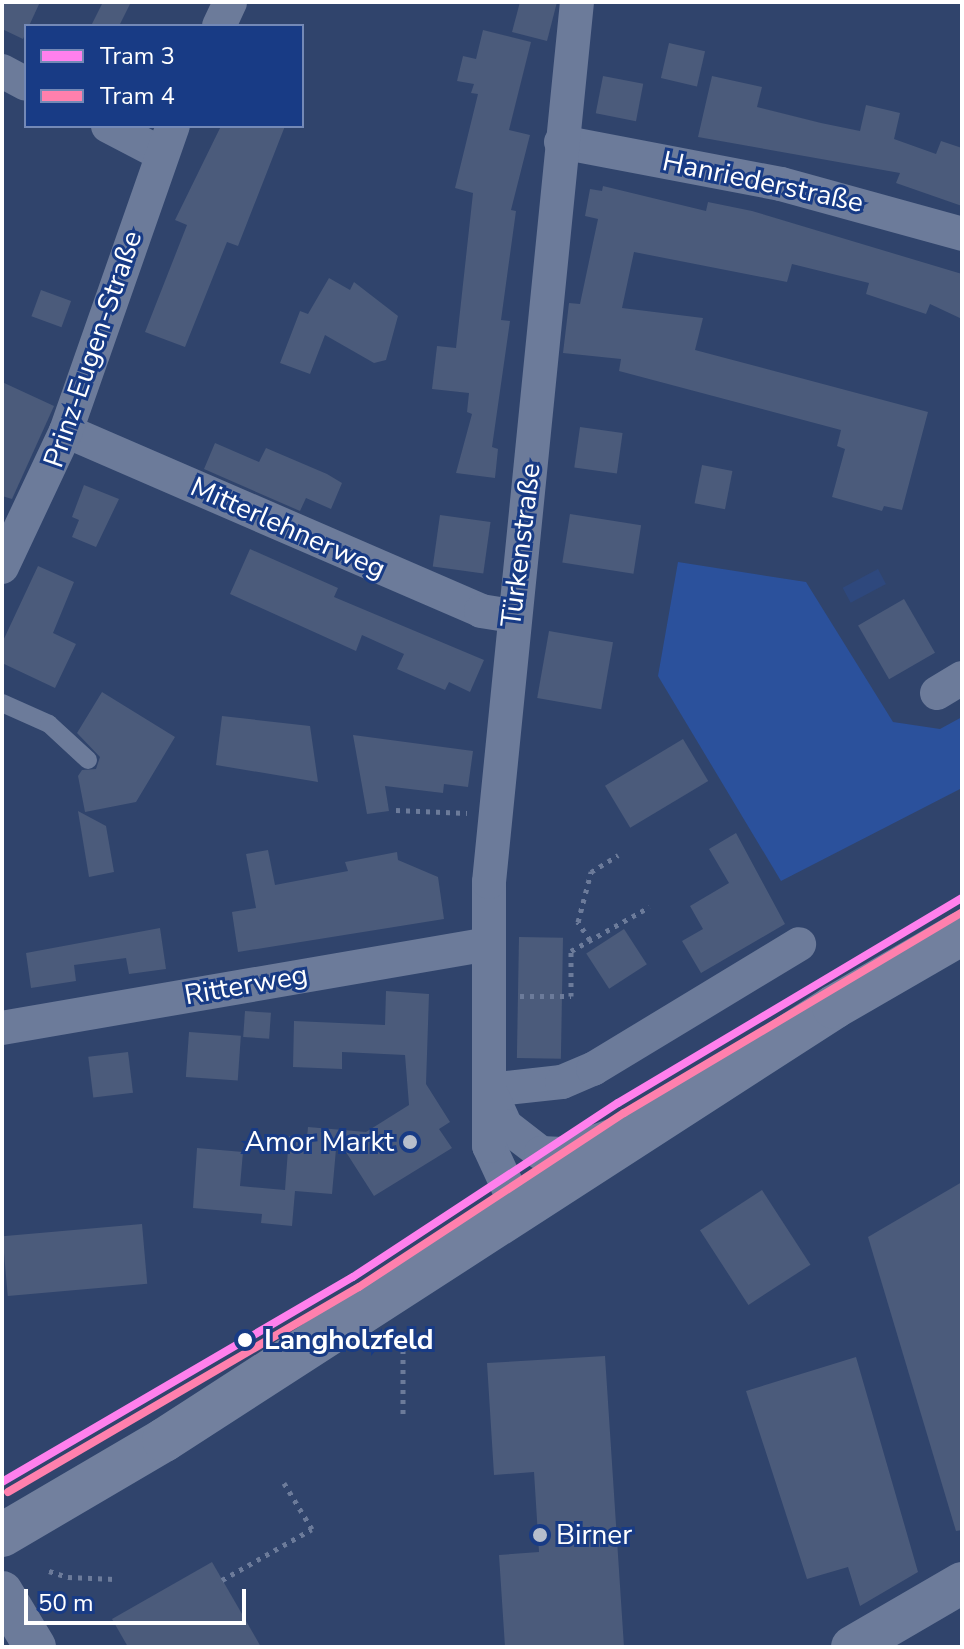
<!DOCTYPE html>
<meta charset="utf-8">
<style>
body{margin:0}
#map{position:relative;width:964px;height:1649px;overflow:hidden;background:#30446c;font-family:"Nunito Sans",sans-serif}
div>[style]{position:absolute}
[style*='--x']{left:calc(var(--x)*1px);top:calc(var(--y)*1px);width:calc(var(--w)*1px);rotate:calc(var(--a)*1deg)}
.green>*{inset:0;background:#2b519c}
.water>*{inset:0;background:#2e487d;transform-origin:0 0}
.building>*{inset:0;background:#4b5b7b;transform-origin:0 0}
.path>*{height:5px;margin-top:-2.5px;transform-origin:0;background:repeating-linear-gradient(90deg,#6c7b9a 0 4px,transparent 0 10px)}
.service>*{height:18px;margin:-9px;padding:0 9px;transform-origin:9px;border-radius:9px;background:#6c7b9a}
.minor>*{height:34px;margin:-17px;padding:0 17px;transform-origin:17px;border-radius:17px;background:#6c7b9a}
.tertiary>*{height:42px;margin:-21px;padding:0 21px;transform-origin:21px;border-radius:21px;background:#6c7b9a}
.secondary>*{height:44px;margin:-22px;padding:0 22px;transform-origin:22px;border-radius:22px;background:#72809e}
.tram-1>*{height:8px;margin:-4px;padding:0 4px;transform-origin:4px;border-radius:4px;background:#ff80ed}
.tram-2>*{height:8px;margin:-4px;padding:0 4px;transform-origin:4px;border-radius:4px;background:#ff80ad}
.dots>*{width:22px;height:22px;translate:-50% -50%;box-sizing:border-box;border:4px solid #183b85;border-radius:50%}
span{translate:-50% -50%;white-space:nowrap;text-align:center;line-height:1.15;-webkit-text-stroke:6px #183b85;paint-order:stroke}
.street-label{font-size:28px;color:#fff}
.poi-label{font-size:28px;color:#fff}
.right{translate:-100% -50%;text-align:right}
.left{translate:0 -50%;text-align:left}
.stop-label{font-size:28px;color:#fff;font-weight:700}
.frame{position:absolute;inset:0;border:4px solid #fff;pointer-events:none}
.legend{position:absolute;left:24px;top:24px;width:280px;height:104px;box-sizing:border-box;background:#183b85;border:2px solid #7489b6;margin:0;padding:10px 14px;list-style:none;font-size:24px;color:#fff}
.legend li{display:flex;align-items:center;gap:16px;height:40px}
.legend b{width:40px;border:2px solid #7489b6}
.scale{position:absolute;left:24px;top:1589px;width:222px;height:36px;box-sizing:border-box;border:4px solid #fff;border-top:0;padding-left:10px;font-size:24px;line-height:28px;white-space:nowrap;color:#fff;-webkit-text-stroke:6px #183b85;paint-order:stroke}
</style>
<div id="map">
<div class="green">
<div style="clip-path:polygon(678px 562px,806px 582px,893px 722px,940px 729px,962px 717px,962px 788px,781px 881px,658px 676px)"></div>
</div>
<div class="water">
<div style="left:878px;top:569px;width:17px;height:40px;rotate:62deg"></div>
</div>
<div class="building">
<div style="clip-path:polygon(2px 2px,40px 2px,23px 39px,2px 29px)"></div>
<div style="clip-path:polygon(103px 2px,131px 2px,119px 26px,91px 26px)"></div>
<div style="clip-path:polygon(520px 2px,557px 2px,547px 41px,512px 32px)"></div>
<div style="clip-path:polygon(483px 30px,531px 42px,509px 130px,530px 135px,511px 210px,516px 211px,501px 320px,510px 321px,492px 447px,498px 449px,495px 478px,456px 473px,472px 414px,467px 412px,469px 393px,432px 389px,437px 346px,456px 348px,473px 193px,455px 188px,478px 94px,471px 93px,474px 84px,457px 81px,463px 56px,476px 59px)"></div>
<div style="left:669px;top:43px;width:37px;height:36px;rotate:13deg"></div>
<div style="left:603px;top:76px;width:41px;height:38px;rotate:11deg"></div>
<div style="clip-path:polygon(712px 76px,762px 87px,757px 107px,821px 123px,860px 131px,866px 105px,900px 113px,894px 139px,936px 154px,941px 141px,962px 148px,962px 206px,896px 183px,900px 173px,698px 137px)"></div>
<div style="clip-path:polygon(221px 126px,285px 126px,238px 246px,227px 242px,185px 347px,145px 332px,187px 225px,175px 220px)"></div>
<div style="clip-path:polygon(603px 186px,706px 211px,708px 202px,752px 211px,962px 274px,962px 319px,930px 304px,926px 314px,866px 294px,869px 283px,792px 264px,787px 282px,634px 252px,622px 308px,703px 318px,695px 350px,928px 412px,902px 510px,884px 506px,882px 511px,832px 497px,845px 449px,837px 446px,841px 430px,619px 371px,621px 359px,563px 353px,569px 303px,580px 304px,598px 219px,585px 216px,590px 189px,602px 191px)"></div>
<div style="clip-path:polygon(329px 278px,350px 290px,354px 282px,398px 316px,386px 360px,374px 363px,325px 335px,310px 374px,280px 363px,300px 311px,308px 314px)"></div>
<div style="left:41px;top:290px;width:32px;height:28px;rotate:20deg"></div>
<div style="clip-path:polygon(2px 382px,54px 406px,12px 499px,2px 496px)"></div>
<div style="left:580px;top:427px;width:43px;height:41px;rotate:8deg"></div>
<div style="clip-path:polygon(215px 443px,259px 462px,266px 448px,327px 474px,342px 483px,331px 509px,306px 498px,300px 511px,204px 469px)"></div>
<div style="left:702px;top:465px;width:31px;height:39px;rotate:11deg"></div>
<div style="clip-path:polygon(84px 485px,119px 499px,96px 547px,72px 537px,79px 520px,72px 517px)"></div>
<div style="left:570px;top:514px;width:72px;height:49px;rotate:9deg"></div>
<div style="left:440px;top:515px;width:51px;height:52px;rotate:8deg"></div>
<div style="clip-path:polygon(250px 549px,338px 588px,334px 597px,484px 660px,470px 692px,449px 682px,445px 690px,397px 669px,404px 654px,362px 635px,356px 651px,230px 594px)"></div>
<div style="clip-path:polygon(38px 566px,74px 582px,53px 633px,76px 644px,55px 688px,2px 663px,2px 643px)"></div>
<div style="left:904px;top:599px;width:62px;height:53px;rotate:60deg"></div>
<div style="left:549px;top:631px;width:65px;height:68px;rotate:10deg"></div>
<div style="clip-path:polygon(102px 692px,175px 737px,136px 802px,85px 812px,78px 776px,82px 770px,96px 769px,100px 757px,77px 733px)"></div>
<div style="clip-path:polygon(222px 716px,310px 726px,318px 782px,216px 765px)"></div>
<div style="clip-path:polygon(353px 735px,473px 751px,468px 787px,444px 784px,443px 793px,385px 786px,389px 811px,367px 814px)"></div>
<div style="left:683px;top:739px;width:49px;height:91px;rotate:59deg"></div>
<div style="clip-path:polygon(78px 811px,106px 826px,114px 872px,89px 877px)"></div>
<div style="clip-path:polygon(736px 833px,785px 924px,701px 973px,682px 941px,703px 929px,690px 906px,729px 883px,709px 849px)"></div>
<div style="clip-path:polygon(268px 850px,275px 885px,348px 871px,345px 862px,397px 852px,398px 860px,438px 877px,444px 919px,238px 952px,232px 912px,256px 908px,246px 854px)"></div>
<div style="clip-path:polygon(160px 928px,166px 969px,129px 974px,126px 958px,74px 965px,76px 981px,31px 988px,26px 953px)"></div>
<div style="left:624px;top:929px;width:42px;height:45px;rotate:57deg"></div>
<div style="left:519px;top:937px;width:44px;height:121px;rotate:1deg"></div>
<div style="clip-path:polygon(386px 991px,429px 994px,426px 1084px,450px 1122px,439px 1129px,452px 1148px,374px 1196px,337px 1138px,332px 1194px,295px 1191px,292px 1226px,261px 1223px,262px 1214px,193px 1208px,197px 1148px,243px 1152px,240px 1186px,285px 1190px,289px 1136px,307px 1137px,308px 1127px,366px 1132px,409px 1105px,405px 1055px,342px 1052px,342px 1069px,293px 1067px,294px 1021px,385px 1025px)"></div>
<div style="left:245px;top:1011px;width:26px;height:26px;rotate:4deg"></div>
<div style="left:189px;top:1032px;width:52px;height:45px;rotate:4deg"></div>
<div style="left:128px;top:1052px;width:41px;height:40px;rotate:83deg"></div>
<div style="clip-path:polygon(962px 1182px,962px 1530px,956px 1531px,868px 1237px)"></div>
<div style="left:762px;top:1190px;width:89px;height:74px;rotate:57deg"></div>
<div style="left:142px;top:1224px;width:60px;height:140px;rotate:85deg"></div>
<div style="clip-path:polygon(605px 1356px,624px 1647px,505px 1647px,499px 1555px,539px 1552px,534px 1472px,494px 1475px,487px 1363px)"></div>
<div style="clip-path:polygon(856px 1357px,918px 1572px,860px 1606px,848px 1567px,807px 1579px,746px 1391px)"></div>
<div style="clip-path:polygon(212px 1562px,261px 1647px,128px 1647px,112px 1619px)"></div>
</div>
<div class="path">
<div style="--x:396;--y:810;--w:71;--a:2.4"></div>
<div style="--x:590;--y:940;--w:22;--a:-124"></div>
<div style="--x:578;--y:922;--w:52;--a:-75.4"></div>
<div style="--x:591;--y:872;--w:32;--a:-32"></div>
<div style="--x:520;--y:996;--w:51;--a:0"></div>
<div style="--x:571;--y:996;--w:45;--a:-90"></div>
<div style="--x:571;--y:951;--w:90;--a:-29.4"></div>
<div style="--x:403;--y:1339;--w:75;--a:90"></div>
<div style="--x:49;--y:1571;--w:20;--a:18"></div>
<div style="--x:68;--y:1577;--w:47;--a:2.4"></div>
<div style="--x:222;--y:1580;--w:103;--a:-29.5"></div>
<div style="--x:312;--y:1529;--w:54;--a:-121.3"></div>
</div>
<div class="service">
<div style="--x:2;--y:703;--w:51;--a:24.1"></div>
<div style="--x:49;--y:724;--w:53;--a:42.7"></div>
</div>
<div class="minor">
<div style="--x:219;--y:26;--w:26;--a:-65"></div>
<div style="--x:2;--y:71;--w:27;--a:28"></div>
<div style="--x:108;--y:126;--w:61;--a:27.4"></div>
<div style="--x:561;--y:142;--w:224;--a:10.8"></div>
<div style="--x:781;--y:184;--w:188;--a:15.4"></div>
<div style="--x:66;--y:431;--w:452;--a:23.4"></div>
<div style="--x:481;--y:611;--w:32;--a:9"></div>
<div style="--x:2;--y:567;--w:150;--a:-64.8"></div>
<div style="--x:66;--y:431;--w:323;--a:-70.7"></div>
<div style="--x:937;--y:693;--w:29;--a:-31"></div>
<div style="--x:2;--y:1028;--w:494;--a:-9.8"></div>
<div style="--x:489;--y:1090;--w:73;--a:-6.3"></div>
<div style="--x:562;--y:1082;--w:34;--a:-23"></div>
<div style="--x:593;--y:1069;--w:241;--a:-31.2"></div>
<div style="--x:491;--y:1093;--w:36;--a:66"></div>
<div style="--x:506;--y:1126;--w:44;--a:37.6"></div>
<div style="--x:541;--y:1153;--w:21;--a:3"></div>
<div style="--x:562;--y:1154;--w:58;--a:-20.3"></div>
<div style="--x:518;--y:1209;--w:69;--a:-114.7"></div>
<div style="--x:489;--y:1146;--w:264;--a:-90"></div>
<div style="--x:489;--y:882;--w:884;--a:-84.29"></div>
</div>
<div class="tertiary">
<div style="--x:2;--y:1592;--w:64;--a:59"></div>
<div style="--x:852;--y:1647;--w:127;--a:-30.2"></div>
</div>
<div class="secondary">
<div style="--x:2;--y:1535;--w:188;--a:-30.4"></div>
<div style="--x:164;--y:1440;--w:798;--a:-32.87"></div>
<div style="--x:834;--y:1007;--w:148;--a:-30"></div>
</div>
<div class="tram-1">
<div style="--x:2;--y:1482;--w:406;--a:-30.3"></div>
<div style="--x:353;--y:1277;--w:317;--a:-33.3"></div>
<div style="--x:618;--y:1103;--w:400;--a:-30.8"></div>
</div>
<div class="tram-2">
<div style="--x:8;--y:1492;--w:406;--a:-30.3"></div>
<div style="--x:359;--y:1287;--w:317;--a:-33.3"></div>
<div style="--x:624;--y:1113;--w:393;--a:-30.7"></div>
</div>
<div class="dots">
<div style="left:410px;top:1142px;background:#b7becc"></div>
<div style="left:245px;top:1340px;background:#fff"></div>
<div style="left:540px;top:1535px;background:#b7becc"></div>
</div>
<div class="street-label">
<span style="left:763px;top:182px;rotate:12deg">Hanriederstraße</span>
<span style="left:93px;top:349px;rotate:-71deg">Prinz-Eugen-Straße</span>
<span style="left:288px;top:528px;rotate:24deg">Mitterlehnerweg</span>
<span style="left:521px;top:545px;rotate:-83deg">Türkenstraße</span>
<span style="left:246px;top:985px;rotate:-10deg">Ritterweg</span>
</div>
<div class="poi-label">
<span class="right" style="left:394px;top:1142px">Amor Markt</span>
<span class="left" style="left:556px;top:1535px">Birner</span>
</div>
<div class="stop-label">
<span class="left" style="left:264px;top:1340px">Langholzfeld</span>
</div>
<div class="frame"></div>
<ul class="legend">
<li><b style="height:10px;background:#ff80ed"></b>Tram 3</li>
<li><b style="height:10px;background:#ff80ad"></b>Tram 4</li>
</ul>
<div class="scale">50 m</div>
</div>
